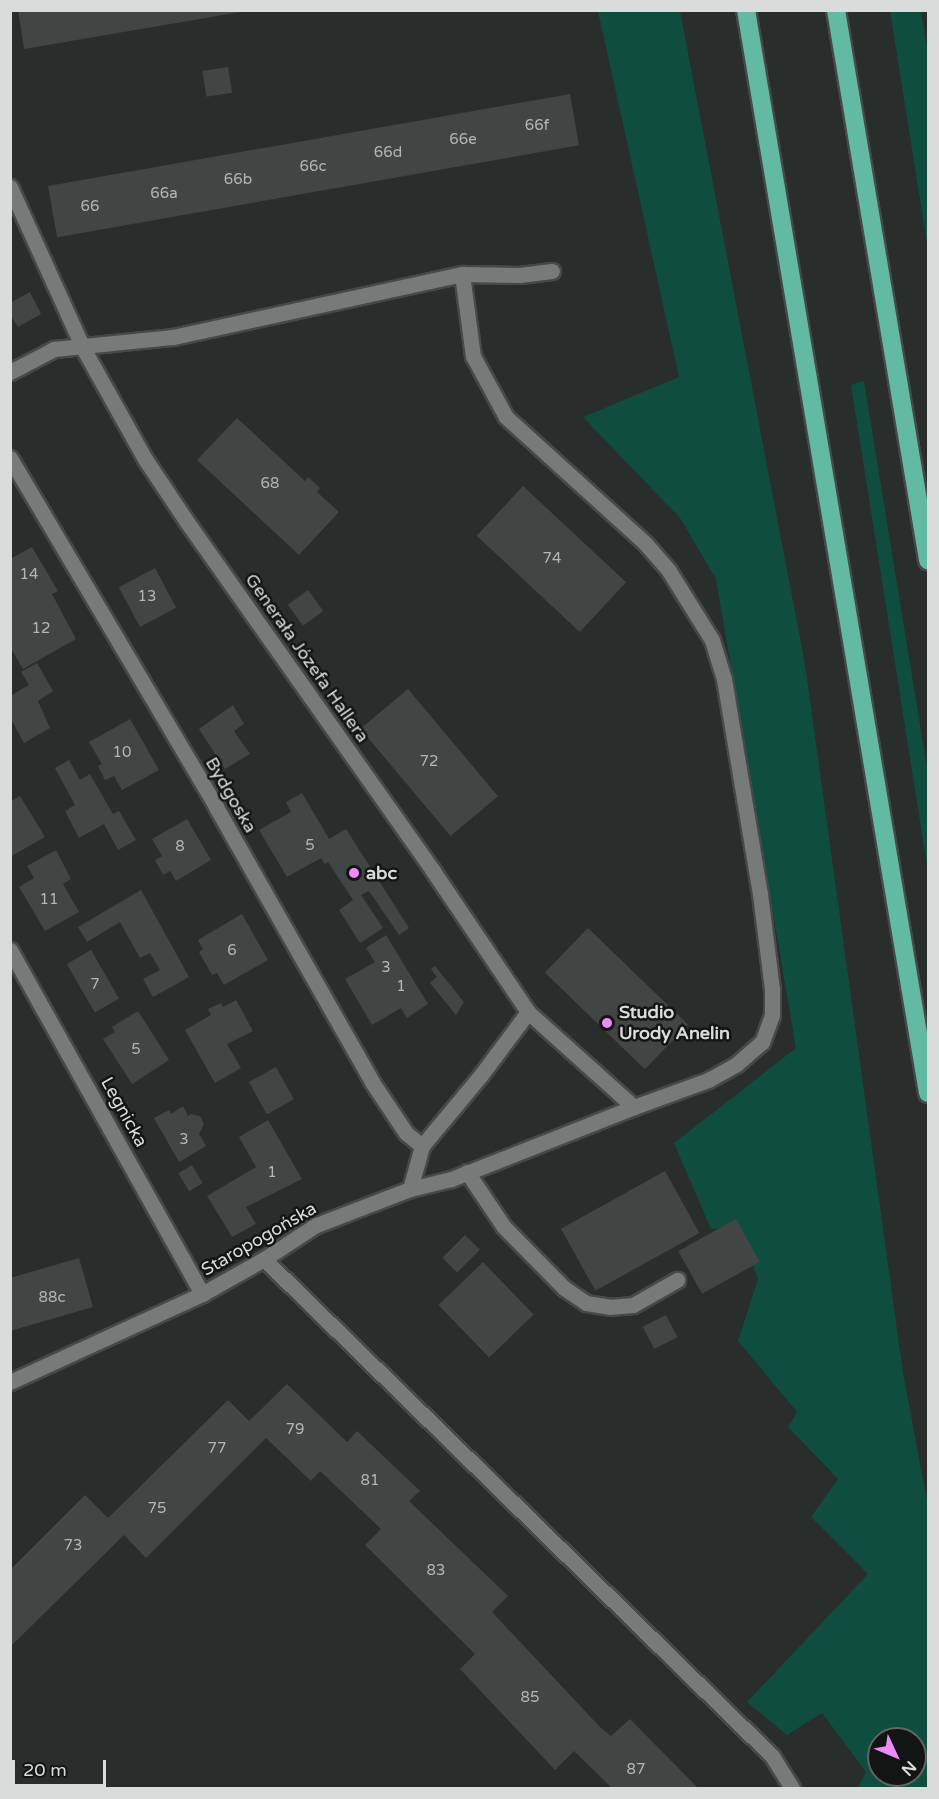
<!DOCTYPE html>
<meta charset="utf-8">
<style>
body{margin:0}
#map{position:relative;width:939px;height:1799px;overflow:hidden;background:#292d2c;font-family:"Varela Round",sans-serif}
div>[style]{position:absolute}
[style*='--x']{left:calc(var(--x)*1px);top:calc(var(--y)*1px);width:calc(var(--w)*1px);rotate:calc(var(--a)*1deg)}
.green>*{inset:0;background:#0f4d3f}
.building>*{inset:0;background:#414544;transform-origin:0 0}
.roads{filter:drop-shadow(2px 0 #464948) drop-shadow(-2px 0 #464948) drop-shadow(0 2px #464948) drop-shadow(0 -2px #464948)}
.service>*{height:15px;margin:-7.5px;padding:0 7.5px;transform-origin:7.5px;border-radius:7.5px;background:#767a78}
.minor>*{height:15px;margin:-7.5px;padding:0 7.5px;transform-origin:7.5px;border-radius:7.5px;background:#767a78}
.motorway>*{height:18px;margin:-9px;padding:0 9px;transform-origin:9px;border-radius:9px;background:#63baa3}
.dots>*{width:16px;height:16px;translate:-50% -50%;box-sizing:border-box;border:3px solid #131514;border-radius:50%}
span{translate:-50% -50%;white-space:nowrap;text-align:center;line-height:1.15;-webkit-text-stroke:5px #131514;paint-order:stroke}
.number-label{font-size:15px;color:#b4b6b5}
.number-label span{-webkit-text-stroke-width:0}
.street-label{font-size:18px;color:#dadcdb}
.poi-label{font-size:18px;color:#dadcdb;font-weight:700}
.left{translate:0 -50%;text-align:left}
.frame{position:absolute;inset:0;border:12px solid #dadcdb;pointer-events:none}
.north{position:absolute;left:867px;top:1727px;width:60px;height:60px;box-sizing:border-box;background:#131514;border:2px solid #636564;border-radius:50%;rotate:134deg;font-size:16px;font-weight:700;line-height:24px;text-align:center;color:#dadcdb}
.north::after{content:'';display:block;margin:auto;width:21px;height:27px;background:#ef8bf7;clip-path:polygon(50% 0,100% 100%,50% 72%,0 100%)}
.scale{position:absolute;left:12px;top:1760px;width:94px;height:27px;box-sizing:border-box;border:3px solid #dadcdb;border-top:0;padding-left:8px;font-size:18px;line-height:21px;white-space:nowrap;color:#dadcdb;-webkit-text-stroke:4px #131514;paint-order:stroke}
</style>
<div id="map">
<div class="green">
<div style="clip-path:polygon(evenodd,598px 11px,680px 11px,805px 664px,903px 1373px,928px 1505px,928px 1788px,858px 1788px,866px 1772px,822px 1713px,787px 1735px,747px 1702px,868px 1574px,811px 1517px,838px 1479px,788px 1427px,797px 1412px,738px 1341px,758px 1279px,739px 1227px,711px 1229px,674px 1143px,796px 1048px,716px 579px,680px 518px,583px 417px,679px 377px,598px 11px,879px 1739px,915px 1739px,915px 1775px,879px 1775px,879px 1739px)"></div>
<div style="clip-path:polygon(890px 11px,921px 11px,928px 55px,928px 250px)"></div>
<div style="clip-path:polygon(864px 381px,928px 774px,928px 872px,851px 385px)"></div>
</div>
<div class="building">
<div style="clip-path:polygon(18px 10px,241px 10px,241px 12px,24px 49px)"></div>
<div style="left:228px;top:67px;width:26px;height:26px;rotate:81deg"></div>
<div style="left:570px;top:94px;width:52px;height:530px;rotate:80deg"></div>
<div style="clip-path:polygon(30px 292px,41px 314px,18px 327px,10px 314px,10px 303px)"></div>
<div style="clip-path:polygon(237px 418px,305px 481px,308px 477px,320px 488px,317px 492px,339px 512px,299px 555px,197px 460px)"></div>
<div style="left:523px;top:486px;width:141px;height:68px;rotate:43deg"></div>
<div style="clip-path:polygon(32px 547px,58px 591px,52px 594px,76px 639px,23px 669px,10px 647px,10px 559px)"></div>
<div style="left:155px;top:568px;width:45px;height:41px;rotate:62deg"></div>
<div style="left:308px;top:590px;width:26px;height:25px;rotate:54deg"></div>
<div style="clip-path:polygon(37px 663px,53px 691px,38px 701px,50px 728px,24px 743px,10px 717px,10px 696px,29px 685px,21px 672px)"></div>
<div style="left:408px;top:689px;width:140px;height:62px;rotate:50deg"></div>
<div style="clip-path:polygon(233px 705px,244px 724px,234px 731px,250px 754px,225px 769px,199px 729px)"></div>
<div style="clip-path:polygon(130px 719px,159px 770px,122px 790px,114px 776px,105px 780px,98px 766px,102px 764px,89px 742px)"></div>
<div style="clip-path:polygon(69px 760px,80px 780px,90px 774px,113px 814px,119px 811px,136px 840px,118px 850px,104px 824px,79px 838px,65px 811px,75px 805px,55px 768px)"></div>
<div style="clip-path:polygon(302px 793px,329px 839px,346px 829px,409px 928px,399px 935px,369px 891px,361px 895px,383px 928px,360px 943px,339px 910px,353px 900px,328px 862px,325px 864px,321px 858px,287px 877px,259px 830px,291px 812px,286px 802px)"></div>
<div style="clip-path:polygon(20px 796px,45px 837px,10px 857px,10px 802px)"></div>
<div style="clip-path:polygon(187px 819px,211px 860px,176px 881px,170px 871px,163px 875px,155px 860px,162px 856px,152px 839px)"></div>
<div style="clip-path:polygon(56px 850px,71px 879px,63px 884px,79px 912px,45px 931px,19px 887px,34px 878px,27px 866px)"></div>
<div style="clip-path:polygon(141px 890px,189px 977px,153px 997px,143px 979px,160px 970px,150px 953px,140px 958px,120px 922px,87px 942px,78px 927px)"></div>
<div style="clip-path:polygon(242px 914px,268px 960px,224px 985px,217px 973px,212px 975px,199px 952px,203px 949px,198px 940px)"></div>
<div style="left:588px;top:928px;width:139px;height:62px;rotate:44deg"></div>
<div style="clip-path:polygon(386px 935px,428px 1004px,407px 1018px,401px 1008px,372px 1025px,345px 979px,375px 962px,366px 948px)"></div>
<div style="left:91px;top:950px;width:56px;height:28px;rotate:60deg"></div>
<div style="clip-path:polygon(435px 966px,464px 1002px,456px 1015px,430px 983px,437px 977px,431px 969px)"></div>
<div style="clip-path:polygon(236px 1000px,253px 1031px,227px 1044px,241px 1068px,215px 1083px,185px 1030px,211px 1015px,208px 1009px,221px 1003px,223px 1007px)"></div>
<div style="clip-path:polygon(138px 1011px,169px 1060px,132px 1084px,103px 1039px,115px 1032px,112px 1027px)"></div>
<div style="left:276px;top:1067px;width:37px;height:31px;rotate:61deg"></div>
<div style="clip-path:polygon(183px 1106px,188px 1116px,191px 1114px,200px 1116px,204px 1124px,199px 1134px,206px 1146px,179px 1162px,154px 1118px,169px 1110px,171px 1114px)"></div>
<div style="clip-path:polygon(268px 1120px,302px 1179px,246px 1207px,256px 1224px,232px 1237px,207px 1196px,256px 1167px,239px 1137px)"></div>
<div style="left:192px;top:1165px;width:21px;height:16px;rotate:59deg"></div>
<div style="left:665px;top:1171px;width:71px;height:119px;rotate:61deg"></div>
<div style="left:736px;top:1219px;width:49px;height:66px;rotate:61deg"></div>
<div style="left:465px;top:1235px;width:21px;height:32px;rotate:45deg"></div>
<div style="clip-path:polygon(79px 1258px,93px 1307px,10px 1331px,10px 1278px)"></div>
<div style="left:483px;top:1262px;width:73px;height:62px;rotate:46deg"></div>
<div style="left:666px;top:1315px;width:25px;height:26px;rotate:63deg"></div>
<div style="clip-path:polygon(287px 1384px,347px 1442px,357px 1431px,420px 1491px,409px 1501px,508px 1596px,492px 1612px,600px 1727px,611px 1736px,630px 1719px,698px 1788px,612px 1788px,574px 1751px,555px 1770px,460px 1669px,475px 1654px,365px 1545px,381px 1529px,320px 1471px,311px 1481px,266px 1438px,146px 1558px,124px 1535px,10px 1647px,10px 1570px,85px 1495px,108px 1518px,228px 1400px,249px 1421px)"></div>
</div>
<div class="roads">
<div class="service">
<div style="--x:552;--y:271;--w:33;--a:173"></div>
<div style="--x:519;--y:275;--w:57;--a:-179"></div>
<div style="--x:462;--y:274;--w:83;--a:82.4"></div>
<div style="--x:473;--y:356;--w:69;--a:61.6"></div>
<div style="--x:506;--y:417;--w:188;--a:42.2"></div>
<div style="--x:645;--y:543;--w:37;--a:49"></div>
<div style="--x:669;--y:571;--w:81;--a:58.1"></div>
<div style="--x:712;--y:640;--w:41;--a:72.9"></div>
<div style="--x:724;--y:679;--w:218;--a:80.5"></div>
<div style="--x:760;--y:894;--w:96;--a:82.8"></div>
<div style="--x:772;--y:989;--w:26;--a:90"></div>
<div style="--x:772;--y:1015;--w:29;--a:110"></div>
<div style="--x:762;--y:1042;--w:33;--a:139"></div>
<div style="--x:737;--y:1064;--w:33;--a:151"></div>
<div style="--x:708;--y:1080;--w:79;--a:160"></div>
<div style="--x:10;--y:372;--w:50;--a:-27.6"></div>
<div style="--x:54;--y:349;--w:120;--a:-5.8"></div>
<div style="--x:173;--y:337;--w:296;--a:-12.3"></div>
<div style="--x:467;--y:1172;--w:66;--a:56.1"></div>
<div style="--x:504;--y:1227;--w:86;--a:45.5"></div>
<div style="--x:564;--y:1288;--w:27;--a:34"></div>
<div style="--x:586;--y:1303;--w:24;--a:9"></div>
<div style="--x:610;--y:1307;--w:23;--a:-5"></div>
<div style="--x:633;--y:1305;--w:51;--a:-29.6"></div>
<div style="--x:410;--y:1189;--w:45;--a:-74.4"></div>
<div style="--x:422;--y:1146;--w:92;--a:-50.3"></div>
<div style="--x:481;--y:1075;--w:79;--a:-53.3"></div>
<div style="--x:264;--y:1259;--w:711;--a:44.37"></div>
<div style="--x:772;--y:1756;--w:38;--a:58"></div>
</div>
<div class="minor">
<div style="--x:10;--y:187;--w:177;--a:65.6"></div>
<div style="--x:83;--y:348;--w:127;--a:60.8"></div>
<div style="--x:145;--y:459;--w:76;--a:56.3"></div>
<div style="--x:187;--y:522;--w:427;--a:54.8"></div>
<div style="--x:433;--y:871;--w:170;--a:56"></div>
<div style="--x:528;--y:1012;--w:142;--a:41.9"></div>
<div style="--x:634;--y:1107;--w:197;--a:158.5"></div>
<div style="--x:451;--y:1179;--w:42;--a:166.3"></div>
<div style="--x:410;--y:1189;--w:101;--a:159"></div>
<div style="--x:316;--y:1225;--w:62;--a:146.8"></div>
<div style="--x:264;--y:1259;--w:71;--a:150.6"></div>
<div style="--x:202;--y:1294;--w:211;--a:155.4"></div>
<div style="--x:10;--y:458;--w:405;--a:59.4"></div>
<div style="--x:216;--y:807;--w:316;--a:60.4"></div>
<div style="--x:372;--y:1082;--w:61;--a:56.3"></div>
<div style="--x:406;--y:1133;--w:21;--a:39"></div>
<div style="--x:10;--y:950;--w:394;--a:60.8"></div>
</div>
<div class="motorway">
<div style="--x:746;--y:10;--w:1098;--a:80.46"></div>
<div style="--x:836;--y:10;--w:558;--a:80.5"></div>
</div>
</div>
<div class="dots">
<div style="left:354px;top:873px;background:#ef8bf7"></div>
<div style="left:607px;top:1023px;background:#ef8bf7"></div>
</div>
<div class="number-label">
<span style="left:537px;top:126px">66f</span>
<span style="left:463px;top:140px">66e</span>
<span style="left:388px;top:153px">66d</span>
<span style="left:313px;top:167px">66c</span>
<span style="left:238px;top:180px">66b</span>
<span style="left:164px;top:194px">66a</span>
<span style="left:90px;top:207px">66</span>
<span style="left:270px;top:484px">68</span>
<span style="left:552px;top:559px">74</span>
<span style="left:29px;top:575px">14</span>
<span style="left:147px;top:597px">13</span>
<span style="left:41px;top:629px">12</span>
<span style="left:122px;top:753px">10</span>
<span style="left:429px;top:762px">72</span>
<span style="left:310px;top:846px">5</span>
<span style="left:180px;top:847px">8</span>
<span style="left:49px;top:900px">11</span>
<span style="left:232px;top:951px">6</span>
<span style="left:386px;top:968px">3</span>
<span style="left:95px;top:985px">7</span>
<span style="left:401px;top:987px">1</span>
<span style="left:136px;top:1050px">5</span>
<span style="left:184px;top:1140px">3</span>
<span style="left:272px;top:1173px">1</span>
<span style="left:52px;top:1298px">88c</span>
<span style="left:295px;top:1430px">79</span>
<span style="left:217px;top:1449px">77</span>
<span style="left:370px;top:1481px">81</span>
<span style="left:157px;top:1509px">75</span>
<span style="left:73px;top:1546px">73</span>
<span style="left:436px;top:1571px">83</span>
<span style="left:530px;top:1698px">85</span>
<span style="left:636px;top:1770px">87</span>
</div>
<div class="street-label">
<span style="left:307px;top:658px;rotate:55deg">Generała Józefa Hallera</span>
<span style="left:231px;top:795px;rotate:60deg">Bydgoska</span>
<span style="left:124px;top:1112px;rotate:61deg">Legnicka</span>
<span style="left:259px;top:1239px;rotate:-30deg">Staropogońska</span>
</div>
<div class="poi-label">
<span class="left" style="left:366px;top:873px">abc</span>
<span class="left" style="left:619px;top:1023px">Studio<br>Urody Anelin</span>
</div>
<div class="frame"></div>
<div class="north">N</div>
<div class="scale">20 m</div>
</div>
